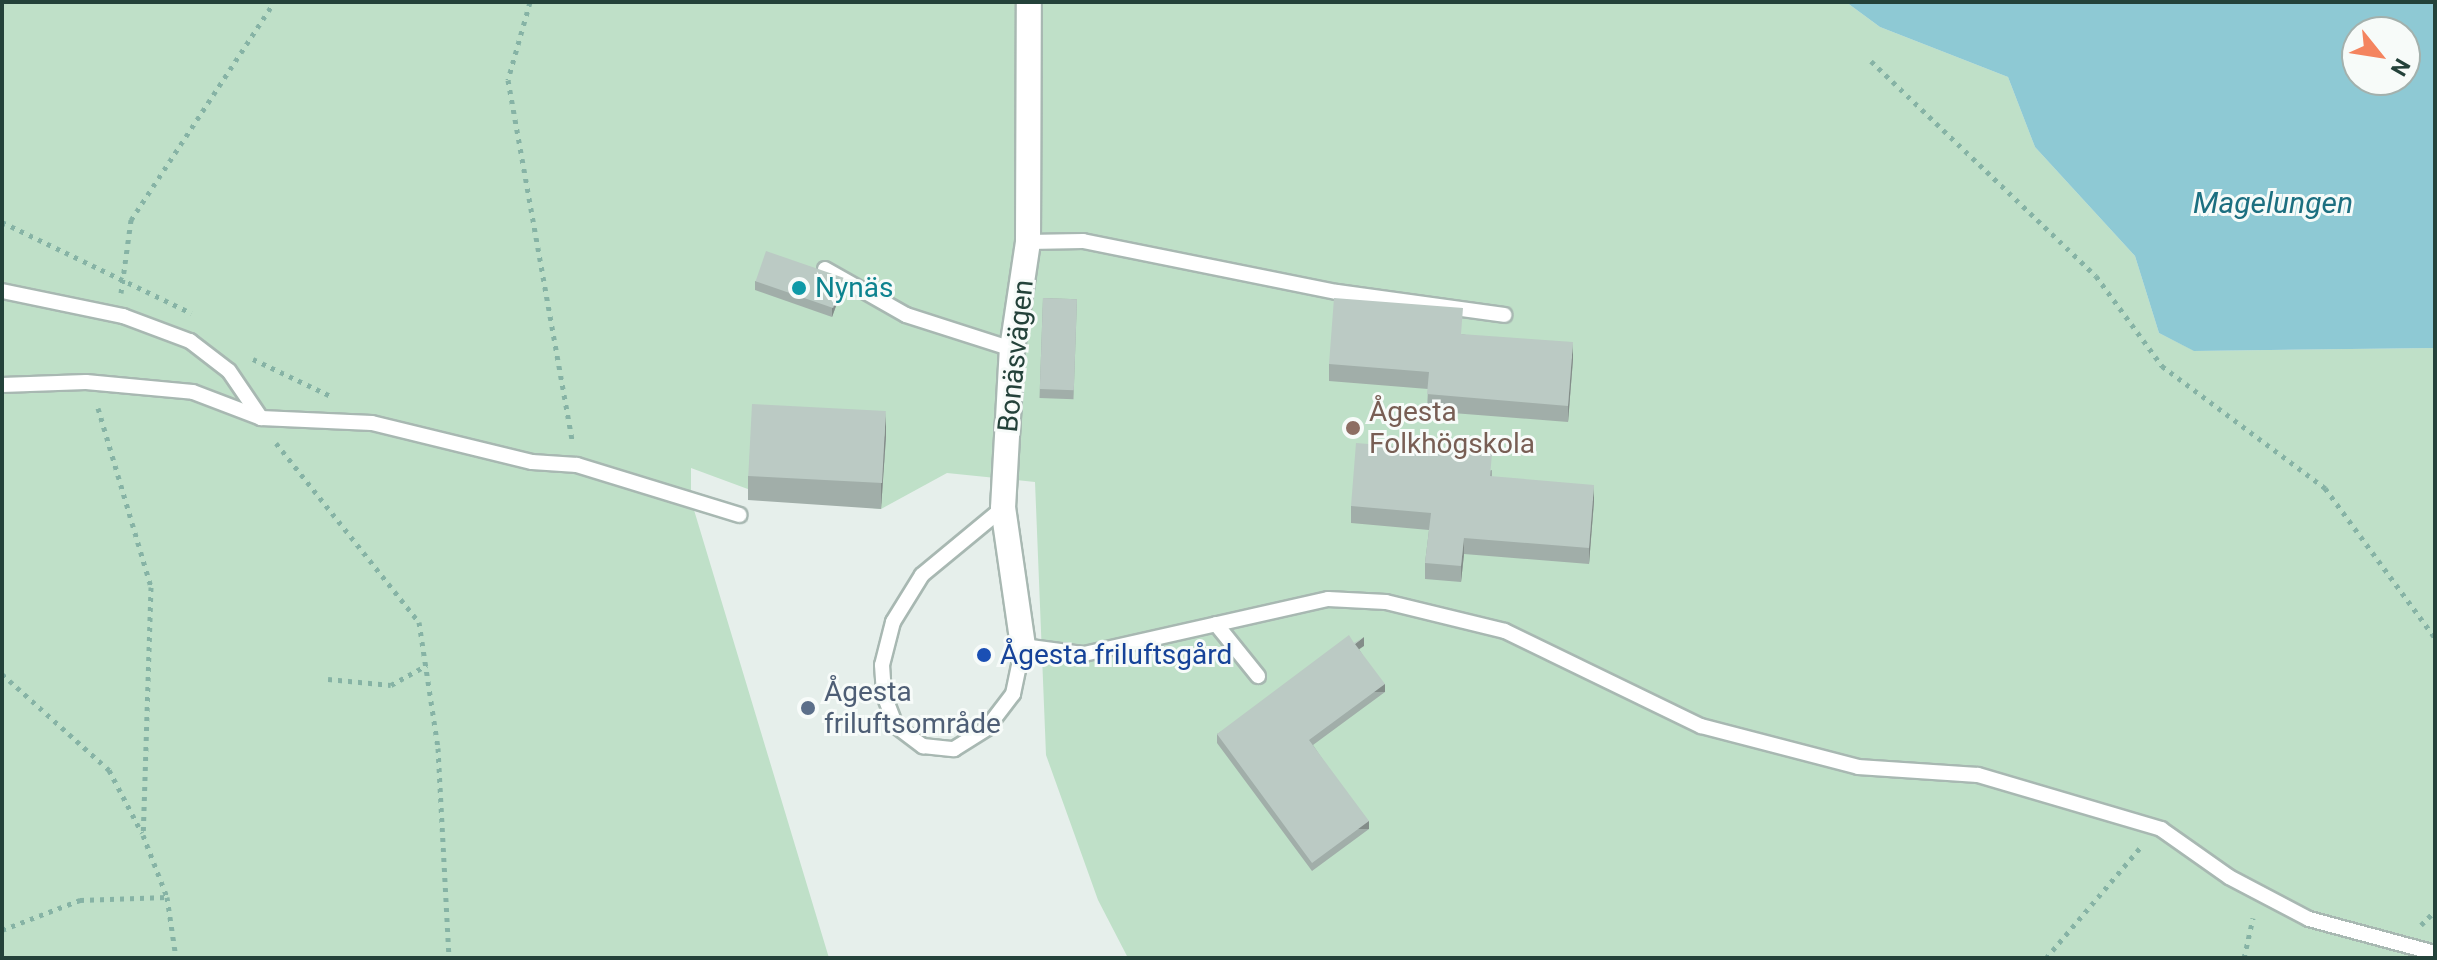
<!DOCTYPE html>
<meta charset="utf-8">
<style>
body{margin:0}
#map{position:relative;width:2437px;height:960px;overflow:hidden;background:#e6efeb;font-family:Roboto,sans-serif}
div>[style]{position:absolute}
[style*='--x']{left:calc(var(--x)*1px);top:calc(var(--y)*1px);width:calc(var(--w)*1px);rotate:calc(var(--a)*1deg)}
.green>*{inset:0;background:#bfe0c8}
.water>*{inset:0;background:#8ec9d4}
.path>*{height:5px;margin-top:-2.5px;transform-origin:0;background:repeating-linear-gradient(90deg,#86b3a5 0 4px,transparent 0 10px)}
.roads{filter:drop-shadow(2px 0 #a8b8b2) drop-shadow(-2px 0 #a8b8b2) drop-shadow(0 2px #a8b8b2) drop-shadow(0 -2px #a8b8b2)}
.lane>*{height:14px;margin:-7px;padding:0 7px;transform-origin:7px;border-radius:7px;background:#fff}
.street>*{height:24px;margin:-12px;padding:0 12px;transform-origin:12px;border-radius:12px;background:#fff}
.wall>*{inset:0;background:#a1aea9;transform-origin:0 0}
.shaded-wall>*{inset:0;background:#838d89;transform-origin:0 0}
.building>*{inset:0;background:#bbcac4;transform-origin:0 0}
.dots>*{width:22px;height:22px;translate:-50% -50%;box-sizing:border-box;border:4px solid #f7fbf9;border-radius:50%}
span{translate:-50% -50%;white-space:nowrap;text-align:center;line-height:1.15;-webkit-text-stroke:6px #f7fbf9;paint-order:stroke}
.culture-label{font-size:28px;color:#0d838f}
.left{translate:0 -50%;text-align:left}
.street-label{font-size:28px;color:#24423a}
.education-label{font-size:28px;color:#785e54}
.transit-label{font-size:28px;color:#164399}
.service-label{font-size:28px;color:#4e5e75}
.water-label{font-size:30px;color:#1c6f80;font-style:italic}
.frame{position:absolute;inset:0;border:4px solid #24423a;pointer-events:none}
.north{position:absolute;left:2341px;top:16px;width:80px;height:80px;box-sizing:border-box;background:#f7fbf9;border:2px solid #a3b1ad;border-radius:50%;rotate:120deg;font-size:22px;font-weight:700;line-height:32px;text-align:center;color:#24423a}
.north::after{content:'';display:block;margin:auto;width:28px;height:36px;background:#f4845f;clip-path:polygon(50% 0,100% 100%,50% 72%,0 100%)}
</style>
<div id="map">
<div class="green">
<div style="clip-path:polygon(2px 2px,1846px 2px,1880px 27px,2008px 77px,2035px 147px,2135px 256px,2159px 333px,2195px 351px,2435px 348px,2435px 958px,1128px 958px,1098px 900px,1046px 755px,1035px 482px,947px 473px,881px 509px,767px 496px,691px 468px,691px 500px,829px 958px,2px 958px)"></div>
</div>
<div class="water">
<div style="clip-path:polygon(evenodd,1846px 2px,2435px 2px,2435px 348px,2194px 351px,2159px 333px,2135px 256px,2035px 147px,2008px 77px,1880px 27px,1846px 2px,2357px 32px,2405px 32px,2405px 80px,2357px 80px,2357px 32px)"></div>
</div>
<div class="path">
<div style="--x:530;--y:2;--w:81;--a:105.8"></div>
<div style="--x:508;--y:80;--w:366;--a:79.9"></div>
<div style="--x:1871;--y:61;--w:311;--a:43.7"></div>
<div style="--x:2096;--y:276;--w:112;--a:53.7"></div>
<div style="--x:2162;--y:366;--w:204;--a:36.8"></div>
<div style="--x:2325;--y:488;--w:186;--a:53.7"></div>
<div style="--x:2;--y:222;--w:210;--a:25.7"></div>
<div style="--x:121;--y:293;--w:74;--a:-82.2"></div>
<div style="--x:131;--y:220;--w:261;--a:-56.7"></div>
<div style="--x:253;--y:359;--w:86;--a:25.4"></div>
<div style="--x:98;--y:408;--w:187;--a:73.5"></div>
<div style="--x:151;--y:587;--w:248;--a:91.8"></div>
<div style="--x:143;--y:835;--w:66;--a:68.8"></div>
<div style="--x:167;--y:897;--w:62;--a:81.6"></div>
<div style="--x:276;--y:443;--w:229;--a:51.4"></div>
<div style="--x:419;--y:622;--w:127;--a:81.4"></div>
<div style="--x:438;--y:748;--w:210;--a:87"></div>
<div style="--x:2;--y:674;--w:144;--a:41.9"></div>
<div style="--x:109;--y:770;--w:71;--a:62.4"></div>
<div style="--x:328;--y:679;--w:63;--a:5.4"></div>
<div style="--x:391;--y:685;--w:41;--a:-29.1"></div>
<div style="--x:2421;--y:925;--w:20;--a:-45"></div>
<div style="--x:2;--y:930;--w:84;--a:-21"></div>
<div style="--x:80;--y:900;--w:87;--a:-2"></div>
<div style="--x:2046;--y:958;--w:145;--a:-49.5"></div>
<div style="--x:2244;--y:958;--w:41;--a:-77.3"></div>
</div>
<div class="roads">
<div class="lane">
<div style="--x:1028;--y:242;--w:55;--a:-1"></div>
<div style="--x:1083;--y:241;--w:259;--a:11.4"></div>
<div style="--x:1337;--y:292;--w:169;--a:7.8"></div>
<div style="--x:825;--y:269;--w:93;--a:29.6"></div>
<div style="--x:906;--y:315;--w:111;--a:17.8"></div>
<div style="--x:2;--y:291;--w:124;--a:11.7"></div>
<div style="--x:123;--y:316;--w:72;--a:20.5"></div>
<div style="--x:190;--y:341;--w:49;--a:37.6"></div>
<div style="--x:229;--y:371;--w:57;--a:55.8"></div>
<div style="--x:2;--y:385;--w:84;--a:-2"></div>
<div style="--x:86;--y:382;--w:107;--a:5.3"></div>
<div style="--x:193;--y:392;--w:73;--a:20.9"></div>
<div style="--x:261;--y:418;--w:111;--a:2.6"></div>
<div style="--x:372;--y:423;--w:165;--a:13.7"></div>
<div style="--x:532;--y:462;--w:45;--a:3.8"></div>
<div style="--x:577;--y:465;--w:170;--a:17.1"></div>
<div style="--x:1003;--y:508;--w:105;--a:140.4"></div>
<div style="--x:922;--y:575;--w:55;--a:121.7"></div>
<div style="--x:893;--y:622;--w:44;--a:104.3"></div>
<div style="--x:882;--y:665;--w:30;--a:86"></div>
<div style="--x:884;--y:695;--w:33;--a:69"></div>
<div style="--x:896;--y:726;--w:34;--a:37"></div>
<div style="--x:923;--y:746;--w:31;--a:6"></div>
<div style="--x:954;--y:749;--w:39;--a:-32"></div>
<div style="--x:987;--y:728;--w:43;--a:-52.6"></div>
<div style="--x:1013;--y:694;--w:49;--a:-78.2"></div>
<div style="--x:1023;--y:646;--w:62;--a:7.5"></div>
<div style="--x:1084;--y:654;--w:250;--a:-12.7"></div>
<div style="--x:1328;--y:599;--w:58;--a:3"></div>
<div style="--x:1386;--y:602;--w:122;--a:13.7"></div>
<div style="--x:1505;--y:631;--w:218;--a:25.9"></div>
<div style="--x:1701;--y:726;--w:162;--a:14.6"></div>
<div style="--x:1858;--y:767;--w:120;--a:3.8"></div>
<div style="--x:1978;--y:775;--w:191;--a:16.4"></div>
<div style="--x:2161;--y:829;--w:83;--a:35.2"></div>
<div style="--x:2229;--y:877;--w:90;--a:27.7"></div>
<div style="--x:2309;--y:919;--w:131;--a:15.1"></div>
<div style="--x:1216;--y:624;--w:67;--a:51.1"></div>
</div>
<div class="street">
<div style="--x:1023;--y:646;--w:139;--a:-98.2"></div>
<div style="--x:1003;--y:508;--w:159;--a:-86.8"></div>
<div style="--x:1012;--y:349;--w:108;--a:-81.5"></div>
<div style="--x:1028;--y:242;--w:240;--a:-89.8"></div>
</div>
</div>
<div class="wall">
<div style="clip-path:polygon(755px 281px,843px 287px,832px 317px,755px 290px)"></div>
<div style="left:1043px;top:298px;width:34px;height:100px;rotate:2deg"></div>
<div style="clip-path:polygon(1462px 334px,1573px 359px,1568px 422px,1427px 411px,1428px 389px,1329px 381px,1329px 364px)"></div>
<div style="clip-path:polygon(886px 436px,881px 509px,748px 500px,748px 476px)"></div>
<div style="clip-path:polygon(1492px 470px,1492px 477px,1594px 501px,1589px 564px,1464px 554px,1461px 582px,1425px 579px,1425px 563px,1429px 530px,1351px 523px,1351px 506px)"></div>
<div style="clip-path:polygon(1364px 646px,1359px 649px,1385px 692px,1313px 745px,1369px 829px,1312px 871px,1217px 743px,1217px 734px)"></div>
</div>
<div class="shaded-wall">
<div style="clip-path:polygon(843px 278px,843px 287px,832px 317px,832px 308px)"></div>
<div style="clip-path:polygon(1573px 342px,1573px 359px,1568px 422px,1568px 406px)"></div>
<div style="clip-path:polygon(886px 412px,886px 436px,881px 509px,881px 485px)"></div>
<div style="clip-path:polygon(1594px 485px,1594px 501px,1589px 564px,1589px 548px)"></div>
<div style="clip-path:polygon(1464px 538px,1464px 554px,1461px 582px,1461px 566px)"></div>
<div style="clip-path:polygon(1364px 637px,1364px 646px,1355px 652px,1355px 644px)"></div>
<div style="left:1385px;top:684px;width:8px;height:94px;rotate:90deg"></div>
<div style="left:1369px;top:821px;width:8px;height:71px;rotate:90deg"></div>
</div>
<div class="building">
<div style="left:766px;top:251px;width:82px;height:32px;rotate:19deg"></div>
<div style="left:1043px;top:298px;width:34px;height:91px;rotate:2deg"></div>
<div style="clip-path:polygon(1334px 298px,1463px 308px,1461px 334px,1573px 342px,1568px 406px,1427px 394px,1429px 372px,1329px 364px)"></div>
<div style="left:752px;top:404px;width:134px;height:72px;rotate:3deg"></div>
<div style="clip-path:polygon(1356px 443px,1492px 454px,1490px 476px,1594px 485px,1589px 548px,1464px 538px,1461px 566px,1425px 563px,1431px 513px,1351px 506px)"></div>
<div style="clip-path:polygon(1349px 635px,1354px 643px,1364px 637px,1355px 644px,1385px 684px,1309px 740px,1369px 821px,1312px 863px,1217px 734px)"></div>
</div>
<div class="dots">
<div style="left:799px;top:288px;background:#0f9aa8"></div>
<div style="left:1353px;top:428px;background:#8d6e63"></div>
<div style="left:984px;top:655px;background:#1a4fb4"></div>
<div style="left:808px;top:708px;background:#5c6f8a"></div>
</div>
<div class="culture-label">
<span class="left" style="left:815px;top:288px">Nynäs</span>
</div>
<div class="street-label">
<span style="left:1016px;top:356px;rotate:-84deg">Bonäsvägen</span>
</div>
<div class="education-label">
<span class="left" style="left:1369px;top:428px">Ågesta<br>Folkhögskola</span>
</div>
<div class="transit-label">
<span class="left" style="left:1000px;top:655px">Ågesta friluftsgård</span>
</div>
<div class="service-label">
<span class="left" style="left:824px;top:708px">Ågesta<br>friluftsområde</span>
</div>
<div class="water-label">
<span style="left:2273px;top:203px">Magelungen</span>
</div>
<div class="frame"></div>
<div class="north">N</div>
</div>
